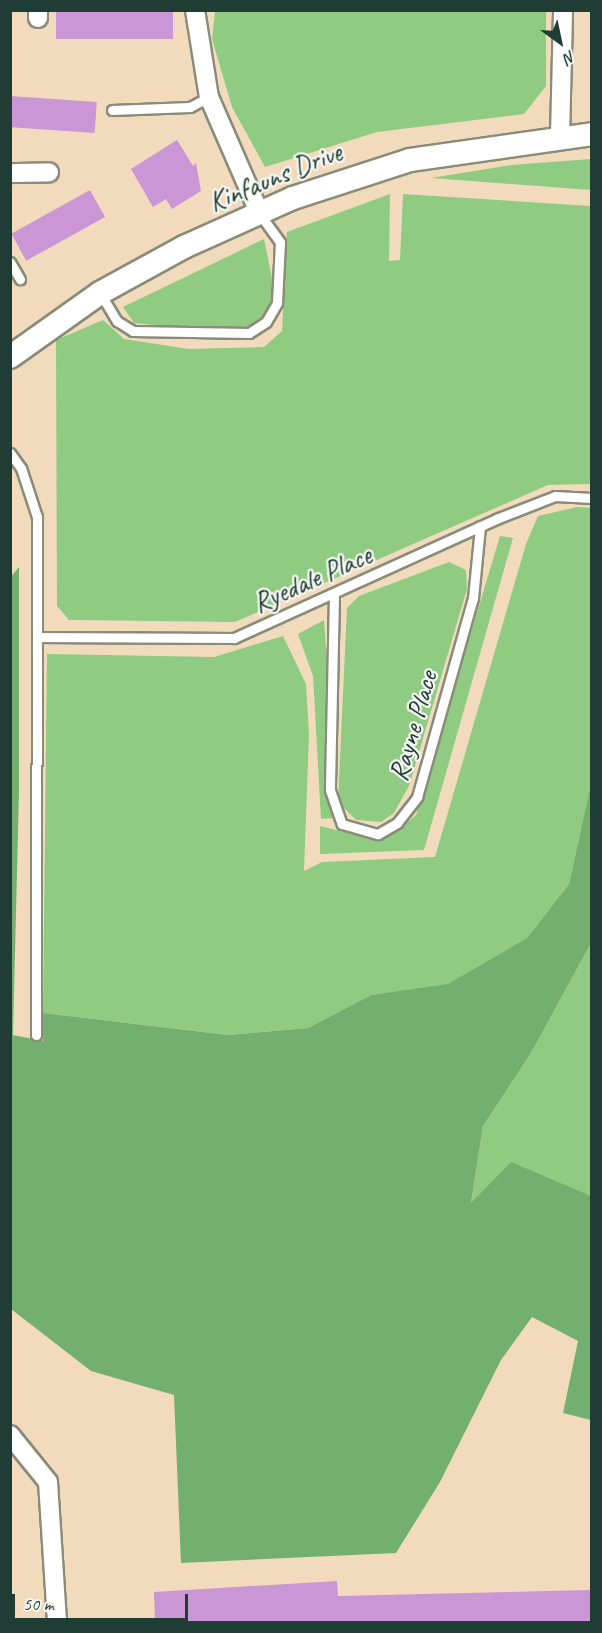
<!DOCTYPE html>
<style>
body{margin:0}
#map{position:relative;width:602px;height:1633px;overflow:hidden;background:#f2dbbc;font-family:Caveat,sans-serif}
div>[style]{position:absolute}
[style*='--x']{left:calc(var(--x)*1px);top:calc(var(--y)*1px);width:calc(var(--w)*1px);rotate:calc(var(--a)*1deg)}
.green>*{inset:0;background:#8fcc82}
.forest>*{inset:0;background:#73b070}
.building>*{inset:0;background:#ca96d5;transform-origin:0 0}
.roads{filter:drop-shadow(2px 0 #888c78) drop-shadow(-2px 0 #888c78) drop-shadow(0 2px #888c78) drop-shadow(0 -2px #888c78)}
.service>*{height:9px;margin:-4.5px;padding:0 4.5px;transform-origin:4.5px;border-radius:4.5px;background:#fff}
.minor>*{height:18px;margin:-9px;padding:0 9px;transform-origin:9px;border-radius:9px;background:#fff}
.tertiary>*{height:22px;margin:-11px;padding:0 11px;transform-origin:11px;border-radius:11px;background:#fff}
span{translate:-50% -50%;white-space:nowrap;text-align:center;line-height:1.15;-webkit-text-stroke:4.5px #f6f6f2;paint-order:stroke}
.street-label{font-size:28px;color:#1f3d34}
.frame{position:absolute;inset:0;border:12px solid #1f3d34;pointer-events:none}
.north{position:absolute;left:530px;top:12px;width:60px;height:60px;-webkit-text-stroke:4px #f6f6f2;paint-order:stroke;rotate:147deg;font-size:16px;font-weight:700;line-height:24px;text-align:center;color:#1f3d34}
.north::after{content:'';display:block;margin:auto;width:21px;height:27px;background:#1f3d34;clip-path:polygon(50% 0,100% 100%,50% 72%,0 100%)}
.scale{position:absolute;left:12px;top:1594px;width:176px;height:27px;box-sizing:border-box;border:3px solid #1f3d34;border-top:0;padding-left:8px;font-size:18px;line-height:21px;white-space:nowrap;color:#1f3d34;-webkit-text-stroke:4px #f6f6f2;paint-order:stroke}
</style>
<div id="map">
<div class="green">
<div style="clip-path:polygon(215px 11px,546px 11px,546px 86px,524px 114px,377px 132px,265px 167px,232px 107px,212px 39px)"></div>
<div style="clip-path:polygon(591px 159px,591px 190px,431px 178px,512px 165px)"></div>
<div style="clip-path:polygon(390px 194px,389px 261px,400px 260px,403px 194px,591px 206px,591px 484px,548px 485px,235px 622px,69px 620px,57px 606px,56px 340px,103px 320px,124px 339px,189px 349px,264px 347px,282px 331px,287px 232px)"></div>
<div style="clip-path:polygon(264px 239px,277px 303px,266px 322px,244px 334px,134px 323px,123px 307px)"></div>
<div style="clip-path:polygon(577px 507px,591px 508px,591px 783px,569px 884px,527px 938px,448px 985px,371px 995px,308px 1028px,228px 1035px,43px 1013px,47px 654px,214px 657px,283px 636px,306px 684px,309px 735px,304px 871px,322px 862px,435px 857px,526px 544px,538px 516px)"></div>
<div style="clip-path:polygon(500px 536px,513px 538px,424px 850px,320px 854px,320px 826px,365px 837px,397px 832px,416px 815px)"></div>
<div style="clip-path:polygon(449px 562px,466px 570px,467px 589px,409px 786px,394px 813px,381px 822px,356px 820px,338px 802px,347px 608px,359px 596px)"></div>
<div style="clip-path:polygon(324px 620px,329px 688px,326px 797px,334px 818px,321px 819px,313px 676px,298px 634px)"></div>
<div style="clip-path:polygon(591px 943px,591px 1195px,471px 1204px,483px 1126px,531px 1053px)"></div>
</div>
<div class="forest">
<div style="clip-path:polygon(19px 567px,19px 792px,13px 1035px,43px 1041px,43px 1013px,228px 1035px,308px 1028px,371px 995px,448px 984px,527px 938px,569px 884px,591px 783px,591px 943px,531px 1053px,483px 1126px,471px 1203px,511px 1162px,591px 1196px,591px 1420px,563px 1413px,578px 1341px,532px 1317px,501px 1360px,440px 1482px,396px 1553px,181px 1563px,174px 1395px,91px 1371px,11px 1309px,10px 578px)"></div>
</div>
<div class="building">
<div style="left:56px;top:10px;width:117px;height:29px"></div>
<div style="left:10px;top:96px;width:87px;height:31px;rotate:4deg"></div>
<div style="clip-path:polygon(177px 140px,193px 166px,196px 163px,201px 191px,172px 209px,166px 199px,153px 207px,131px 169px)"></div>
<div style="left:90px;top:190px;width:31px;height:90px;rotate:61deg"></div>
<div style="clip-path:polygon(337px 1581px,338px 1596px,591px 1590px,591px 1623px,155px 1623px,154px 1592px)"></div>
</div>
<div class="roads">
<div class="service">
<div style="--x:112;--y:110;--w:78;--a:-2.2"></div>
<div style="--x:190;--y:107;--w:21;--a:-28"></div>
<div style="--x:10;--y:262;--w:20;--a:60"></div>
<div style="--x:100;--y:293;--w:33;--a:59"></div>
<div style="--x:117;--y:321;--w:19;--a:32"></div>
<div style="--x:133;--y:331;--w:116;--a:1"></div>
<div style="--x:249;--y:333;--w:20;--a:-33"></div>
<div style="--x:266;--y:322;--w:22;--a:-60"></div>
<div style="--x:277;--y:303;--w:61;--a:-87.2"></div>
<div style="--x:280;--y:242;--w:34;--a:-126"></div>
<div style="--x:10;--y:453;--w:19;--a:54"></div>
<div style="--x:21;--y:468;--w:52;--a:71.9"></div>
<div style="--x:37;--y:517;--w:518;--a:90.11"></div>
<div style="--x:334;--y:595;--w:195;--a:91.2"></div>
<div style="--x:330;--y:790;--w:36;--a:71"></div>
<div style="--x:342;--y:824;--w:37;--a:16"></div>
<div style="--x:378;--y:834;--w:22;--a:-30"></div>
<div style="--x:397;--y:823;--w:33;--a:-52"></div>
<div style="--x:417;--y:797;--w:207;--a:-74.3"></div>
<div style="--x:473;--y:598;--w:72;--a:-84.4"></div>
<div style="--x:37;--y:637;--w:197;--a:0.3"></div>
<div style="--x:234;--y:638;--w:288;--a:-24.4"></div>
<div style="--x:496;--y:519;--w:63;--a:-21.3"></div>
<div style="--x:555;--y:496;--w:37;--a:3"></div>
</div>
<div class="minor">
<div style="--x:195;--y:10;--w:88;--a:80.9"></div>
<div style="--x:209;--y:97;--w:125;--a:66.5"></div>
<div style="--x:38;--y:18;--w:8;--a:-90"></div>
<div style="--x:560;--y:136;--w:126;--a:-88.6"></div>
<div style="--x:10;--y:173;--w:39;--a:-1"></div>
<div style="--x:10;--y:1435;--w:60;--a:51"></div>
<div style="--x:48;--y:1482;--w:140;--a:86.3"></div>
</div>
<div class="tertiary">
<div style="--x:10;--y:357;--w:110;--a:-35.4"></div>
<div style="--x:100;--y:293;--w:96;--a:-28.7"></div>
<div style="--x:184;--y:247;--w:120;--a:-24.2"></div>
<div style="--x:293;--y:198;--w:123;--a:-18"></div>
<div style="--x:410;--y:160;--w:184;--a:-8.1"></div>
</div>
</div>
<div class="street-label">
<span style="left:275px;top:177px;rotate:-22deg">Kinfauns Drive</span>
<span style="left:312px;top:579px;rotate:-24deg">Ryedale Place</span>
<span style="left:413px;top:726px;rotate:-74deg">Rayne Place</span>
</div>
<div class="frame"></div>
<div class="north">N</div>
<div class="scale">50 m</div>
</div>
